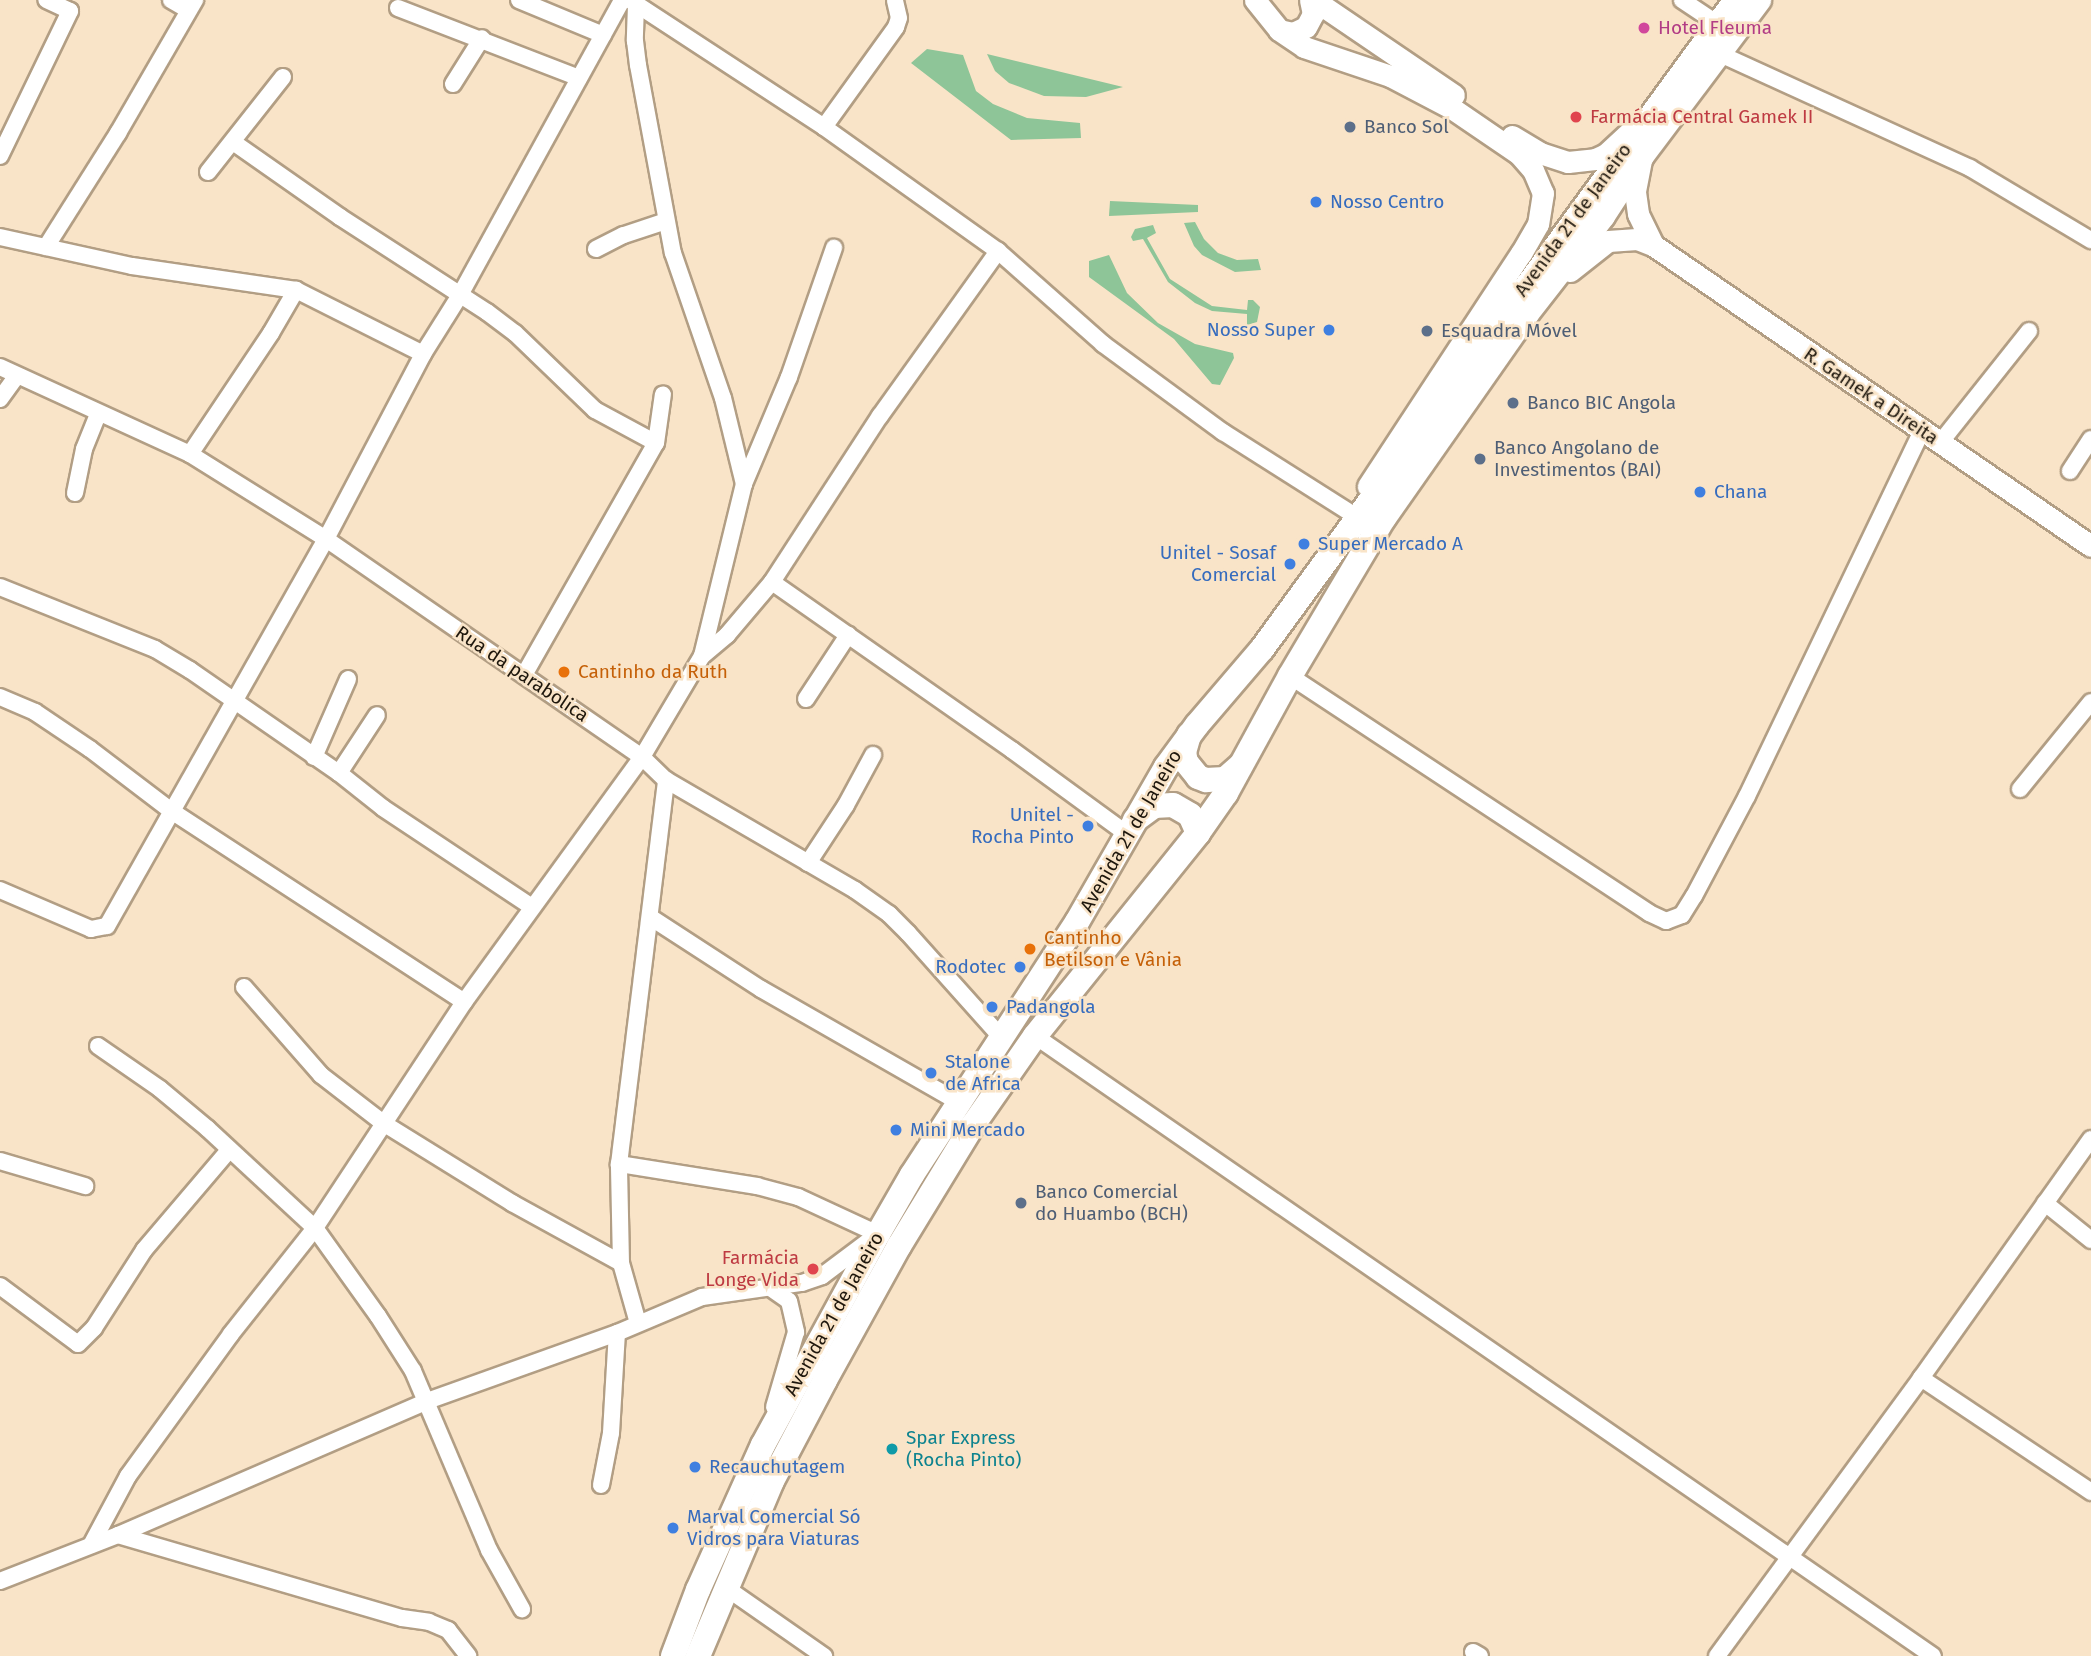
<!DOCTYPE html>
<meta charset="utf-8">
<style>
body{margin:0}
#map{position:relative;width:2091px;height:1656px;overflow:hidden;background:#f9e4c8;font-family:"Fira Sans",sans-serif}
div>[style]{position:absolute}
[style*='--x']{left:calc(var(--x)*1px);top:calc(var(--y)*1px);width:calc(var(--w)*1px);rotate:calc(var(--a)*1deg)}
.green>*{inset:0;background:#8ec598}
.roads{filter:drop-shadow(2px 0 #b29e84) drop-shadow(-2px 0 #b29e84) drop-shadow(0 2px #b29e84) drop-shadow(0 -2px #b29e84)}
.street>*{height:16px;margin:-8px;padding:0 8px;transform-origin:8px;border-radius:8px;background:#fff}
.secondary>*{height:21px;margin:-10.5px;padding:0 10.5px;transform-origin:10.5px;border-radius:10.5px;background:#fff}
.primary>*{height:24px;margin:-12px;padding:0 12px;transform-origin:12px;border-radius:12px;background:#fff}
.dots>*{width:19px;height:19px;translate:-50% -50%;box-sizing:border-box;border:4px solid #f9e4c8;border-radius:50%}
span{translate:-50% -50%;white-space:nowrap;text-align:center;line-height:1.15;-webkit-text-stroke:5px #f9e4c8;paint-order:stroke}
.hotel-label{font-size:19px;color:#b23c85}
.left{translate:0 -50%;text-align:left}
.health-label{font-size:19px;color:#be3a42}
.right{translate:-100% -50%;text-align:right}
.service-label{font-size:19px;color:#4e5e75}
.shop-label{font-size:19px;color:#366cbe}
.street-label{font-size:19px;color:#1d160c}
.food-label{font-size:19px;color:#c56008}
.culture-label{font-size:19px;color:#0d838f}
</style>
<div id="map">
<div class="green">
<div style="clip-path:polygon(927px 49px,963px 55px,976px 91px,993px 104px,1027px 118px,1080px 123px,1081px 138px,1011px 140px,911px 63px)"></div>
<div style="clip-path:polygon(987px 54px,1123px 87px,1086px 97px,1044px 96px,1009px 83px,995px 71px)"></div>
<div style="clip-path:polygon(1110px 201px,1198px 205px,1198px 212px,1109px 216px)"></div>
<div style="clip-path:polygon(1195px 222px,1204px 239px,1218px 253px,1237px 260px,1258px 259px,1261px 270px,1235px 272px,1202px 255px,1194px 246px,1184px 223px)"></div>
<div style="clip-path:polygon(1153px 225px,1156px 233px,1147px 238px,1170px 279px,1212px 306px,1247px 310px,1248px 300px,1253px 300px,1260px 307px,1257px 322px,1247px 325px,1247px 314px,1212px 311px,1195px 303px,1168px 282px,1143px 239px,1133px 241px,1131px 237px,1135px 229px)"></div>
<div style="clip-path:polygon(1109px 255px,1127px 293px,1158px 323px,1195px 344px,1233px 353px,1234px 358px,1220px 385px,1212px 384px,1174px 339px,1089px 277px,1089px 261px)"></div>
</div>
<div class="roads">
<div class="street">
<div style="--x:171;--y:0;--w:20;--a:30"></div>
<div style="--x:519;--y:0;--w:91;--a:22.6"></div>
<div style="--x:630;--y:0;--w:232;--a:33.2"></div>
<div style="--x:824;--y:127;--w:214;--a:35.5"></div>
<div style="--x:998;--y:251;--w:140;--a:41.5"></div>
<div style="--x:1103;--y:344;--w:149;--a:36.3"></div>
<div style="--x:1223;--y:432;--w:153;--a:32.4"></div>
<div style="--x:1682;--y:0;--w:43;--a:33.7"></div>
<div style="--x:636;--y:5;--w:36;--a:92"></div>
<div style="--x:635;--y:41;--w:24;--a:83"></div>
<div style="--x:638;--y:65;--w:191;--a:79.5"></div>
<div style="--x:673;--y:253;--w:153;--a:71"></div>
<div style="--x:723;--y:398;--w:89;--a:76.3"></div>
<div style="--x:398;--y:8;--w:194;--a:21.1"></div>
<div style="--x:1718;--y:53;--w:277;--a:24.5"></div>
<div style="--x:1970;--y:168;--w:141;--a:30.8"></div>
<div style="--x:453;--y:84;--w:54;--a:-57.8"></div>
<div style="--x:824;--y:127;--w:123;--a:-54.2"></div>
<div style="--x:896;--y:27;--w:9;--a:-72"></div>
<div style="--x:899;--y:18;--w:18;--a:-103"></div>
<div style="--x:233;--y:142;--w:131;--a:35"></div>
<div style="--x:340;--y:217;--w:175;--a:32.9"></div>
<div style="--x:487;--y:312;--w:35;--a:37"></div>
<div style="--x:515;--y:333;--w:111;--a:43.9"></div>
<div style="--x:595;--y:410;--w:69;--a:28.4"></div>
<div style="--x:0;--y:156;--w:161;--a:-64.2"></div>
<div style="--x:70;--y:11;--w:26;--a:-155"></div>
<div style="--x:208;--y:172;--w:121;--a:-51.7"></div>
<div style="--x:0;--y:237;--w:135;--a:12.4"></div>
<div style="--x:132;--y:266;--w:166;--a:8.3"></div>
<div style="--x:296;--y:290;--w:142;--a:26.7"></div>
<div style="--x:46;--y:247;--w:135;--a:-57.7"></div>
<div style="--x:118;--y:133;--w:154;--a:-59.9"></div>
<div style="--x:596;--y:249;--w:31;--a:-27"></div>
<div style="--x:624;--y:235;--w:44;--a:-18.4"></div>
<div style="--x:0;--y:367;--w:209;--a:24.6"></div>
<div style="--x:190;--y:454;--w:160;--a:32"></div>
<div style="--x:326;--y:539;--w:384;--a:34.6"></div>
<div style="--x:642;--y:757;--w:33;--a:44"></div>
<div style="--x:666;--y:780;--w:219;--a:30.2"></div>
<div style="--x:855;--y:890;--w:42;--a:35.2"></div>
<div style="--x:889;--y:914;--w:27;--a:45"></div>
<div style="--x:908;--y:933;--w:140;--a:48.2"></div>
<div style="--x:0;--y:399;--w:29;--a:-54"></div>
<div style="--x:1940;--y:443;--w:143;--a:-51.5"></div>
<div style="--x:190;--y:454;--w:146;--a:-56.2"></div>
<div style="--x:271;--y:333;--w:50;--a:-59.8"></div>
<div style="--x:2070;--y:471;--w:38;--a:-57"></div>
<div style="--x:75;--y:493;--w:45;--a:-78.4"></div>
<div style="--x:84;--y:449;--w:38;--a:-68"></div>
<div style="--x:772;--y:582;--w:293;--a:35"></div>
<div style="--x:1012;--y:750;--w:142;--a:36.1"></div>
<div style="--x:0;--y:587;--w:167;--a:21.8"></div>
<div style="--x:155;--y:649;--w:41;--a:31"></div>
<div style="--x:190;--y:670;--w:181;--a:34.7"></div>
<div style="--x:339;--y:773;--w:56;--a:38.5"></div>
<div style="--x:383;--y:808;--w:179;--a:33.6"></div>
<div style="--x:702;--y:656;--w:177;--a:-76.3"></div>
<div style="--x:744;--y:484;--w:116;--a:-67.2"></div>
<div style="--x:789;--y:377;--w:137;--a:-70.8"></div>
<div style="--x:524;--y:675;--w:267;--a:-60.4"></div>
<div style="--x:656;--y:443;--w:49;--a:-81.9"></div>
<div style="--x:1290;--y:676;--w:430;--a:33.4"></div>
<div style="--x:1649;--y:913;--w:19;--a:25"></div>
<div style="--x:1666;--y:921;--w:17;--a:-21"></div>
<div style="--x:1682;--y:915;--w:22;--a:-58"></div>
<div style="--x:1694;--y:896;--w:113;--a:-62.1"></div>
<div style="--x:1747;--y:796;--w:405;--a:-64.4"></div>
<div style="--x:0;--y:697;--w:38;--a:23"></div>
<div style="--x:35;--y:712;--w:66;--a:33.9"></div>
<div style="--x:90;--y:749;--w:101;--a:37.3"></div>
<div style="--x:170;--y:810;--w:351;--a:33.1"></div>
<div style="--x:806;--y:699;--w:77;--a:-56.7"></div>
<div style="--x:314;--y:757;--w:85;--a:-66.4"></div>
<div style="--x:339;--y:773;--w:69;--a:-56.8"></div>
<div style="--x:2020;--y:789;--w:112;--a:-50.8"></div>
<div style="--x:808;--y:863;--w:69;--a:-56.8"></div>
<div style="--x:846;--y:805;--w:57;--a:-61.6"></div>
<div style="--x:0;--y:890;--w:99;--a:23.2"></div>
<div style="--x:91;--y:929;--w:16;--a:-11"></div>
<div style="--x:107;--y:926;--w:445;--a:-60.5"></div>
<div style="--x:326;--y:539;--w:209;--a:-62.3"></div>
<div style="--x:423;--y:354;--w:70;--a:-57.9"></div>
<div style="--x:460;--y:295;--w:337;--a:-61.2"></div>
<div style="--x:650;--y:917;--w:132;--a:33"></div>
<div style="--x:761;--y:989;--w:229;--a:29.8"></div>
<div style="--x:244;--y:987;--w:117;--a:48.8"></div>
<div style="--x:321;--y:1075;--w:78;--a:37.7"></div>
<div style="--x:383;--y:1123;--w:152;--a:31.8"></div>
<div style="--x:512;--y:1203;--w:124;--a:28.8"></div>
<div style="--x:1035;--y:1036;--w:1091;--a:34.62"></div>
<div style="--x:98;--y:1046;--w:75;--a:34.7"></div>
<div style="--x:160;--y:1089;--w:62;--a:39.8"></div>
<div style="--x:208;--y:1129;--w:146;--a:42.8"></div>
<div style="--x:315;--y:1228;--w:108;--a:54.4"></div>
<div style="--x:378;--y:1316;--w:65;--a:57.5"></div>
<div style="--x:413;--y:1371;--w:194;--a:67"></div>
<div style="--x:489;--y:1550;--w:68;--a:60.8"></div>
<div style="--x:0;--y:1161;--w:89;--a:16.4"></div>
<div style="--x:2045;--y:1203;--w:59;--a:38.8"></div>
<div style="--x:0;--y:1286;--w:97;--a:36.6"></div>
<div style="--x:78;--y:1344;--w:23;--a:-45"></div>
<div style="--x:94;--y:1328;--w:93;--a:-57.3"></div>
<div style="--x:144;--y:1250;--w:131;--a:-49.6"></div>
<div style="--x:769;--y:1287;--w:24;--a:35"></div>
<div style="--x:789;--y:1301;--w:32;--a:77"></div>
<div style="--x:796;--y:1332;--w:78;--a:106.3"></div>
<div style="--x:638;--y:1323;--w:62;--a:-105.8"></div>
<div style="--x:621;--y:1263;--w:99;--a:-91.2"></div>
<div style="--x:619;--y:1164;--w:387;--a:-83"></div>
<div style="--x:1921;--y:1378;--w:205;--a:33.8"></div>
<div style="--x:601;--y:1485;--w:53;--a:-79.1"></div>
<div style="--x:611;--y:1433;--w:100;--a:-86.6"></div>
<div style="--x:118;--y:1535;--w:296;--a:16.3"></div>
<div style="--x:402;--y:1618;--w:27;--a:8"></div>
<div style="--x:429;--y:1622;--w:21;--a:23"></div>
<div style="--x:448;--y:1630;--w:33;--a:52"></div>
<div style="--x:91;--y:1545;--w:78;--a:-61.8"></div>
<div style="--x:128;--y:1476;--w:175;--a:-54"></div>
<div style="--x:231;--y:1334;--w:135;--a:-51.6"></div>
<div style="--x:315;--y:1228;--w:271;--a:-56.6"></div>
<div style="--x:464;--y:1002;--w:303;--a:-54"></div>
<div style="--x:642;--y:757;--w:117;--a:-59.3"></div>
<div style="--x:702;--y:656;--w:33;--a:-40"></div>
<div style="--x:727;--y:635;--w:70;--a:-49.7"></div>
<div style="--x:772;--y:582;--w:198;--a:-57"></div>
<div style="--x:880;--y:416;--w:203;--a:-54.4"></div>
<div style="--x:0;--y:1581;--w:127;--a:-21.3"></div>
<div style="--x:118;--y:1535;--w:337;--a:-23.4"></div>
<div style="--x:427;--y:1401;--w:202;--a:-19.7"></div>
<div style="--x:617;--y:1333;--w:92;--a:-23"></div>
<div style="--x:702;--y:1297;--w:101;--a:-8"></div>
<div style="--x:802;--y:1283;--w:21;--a:-19"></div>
<div style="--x:822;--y:1276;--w:70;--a:-36.9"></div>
<div style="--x:878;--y:1234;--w:88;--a:-155.2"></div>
<div style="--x:798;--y:1197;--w:42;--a:-165"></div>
<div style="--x:757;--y:1186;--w:140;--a:-170.9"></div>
<div style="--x:725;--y:1587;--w:121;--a:34.9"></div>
<div style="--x:1473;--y:1652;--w:8;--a:30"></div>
<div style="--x:1717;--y:1656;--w:345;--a:-53.7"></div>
<div style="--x:1921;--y:1378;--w:293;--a:-54.6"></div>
</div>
<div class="secondary">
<div style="--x:1255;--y:0;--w:38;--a:51"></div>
<div style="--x:1279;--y:30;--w:30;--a:34"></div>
<div style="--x:1304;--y:47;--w:91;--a:18.6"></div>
<div style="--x:1390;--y:76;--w:71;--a:27.6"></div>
<div style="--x:1453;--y:109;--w:80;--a:34.3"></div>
<div style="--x:1519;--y:154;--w:21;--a:49"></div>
<div style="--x:1533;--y:170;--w:25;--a:67"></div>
<div style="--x:1543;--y:193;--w:31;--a:99"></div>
<div style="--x:1538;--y:224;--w:34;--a:120"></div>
<div style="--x:1521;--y:253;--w:279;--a:123.3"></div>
<div style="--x:1314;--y:0;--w:169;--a:34.2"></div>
<div style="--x:1279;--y:30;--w:14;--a:12"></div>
<div style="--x:1293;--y:33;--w:14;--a:-25"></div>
<div style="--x:1306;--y:27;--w:15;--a:-62"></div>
<div style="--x:1313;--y:14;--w:14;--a:-102"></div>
<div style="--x:1512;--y:136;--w:33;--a:31"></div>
<div style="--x:1540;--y:153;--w:29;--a:18"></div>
<div style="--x:1568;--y:162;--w:27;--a:-6"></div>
<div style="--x:1595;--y:159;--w:12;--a:-24"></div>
<div style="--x:1606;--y:154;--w:34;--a:-43"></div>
<div style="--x:1641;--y:160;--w:33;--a:101"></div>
<div style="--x:1635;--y:192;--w:22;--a:82"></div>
<div style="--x:1638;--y:214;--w:34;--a:64"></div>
<div style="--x:1570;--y:271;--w:48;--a:-38.3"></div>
<div style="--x:1608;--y:241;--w:29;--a:-4"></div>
<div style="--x:1637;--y:239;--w:17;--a:21"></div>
<div style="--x:1653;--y:245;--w:531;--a:34.5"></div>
</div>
<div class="primary">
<div style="--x:1189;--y:735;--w:18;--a:106"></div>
<div style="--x:1184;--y:752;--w:10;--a:79"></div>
<div style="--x:1186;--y:762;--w:19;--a:51"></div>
<div style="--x:1198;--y:777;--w:9;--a:21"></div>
<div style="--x:1206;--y:780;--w:19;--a:-3"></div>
<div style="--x:1225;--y:779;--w:20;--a:-41"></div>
<div style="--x:1135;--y:820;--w:24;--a:-36"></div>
<div style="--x:1154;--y:806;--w:19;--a:-3"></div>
<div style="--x:1173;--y:805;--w:20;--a:30"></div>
<div style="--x:1190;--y:815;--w:20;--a:66"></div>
<div style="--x:673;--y:1656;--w:71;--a:-69.3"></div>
<div style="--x:698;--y:1590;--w:159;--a:-65.9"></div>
<div style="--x:763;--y:1445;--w:240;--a:-61.4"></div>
<div style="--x:878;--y:1234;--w:68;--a:-60"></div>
<div style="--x:912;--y:1175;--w:302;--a:-56.9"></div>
<div style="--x:1077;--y:922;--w:179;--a:-60.1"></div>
<div style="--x:1166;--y:767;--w:52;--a:-53.6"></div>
<div style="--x:1197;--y:725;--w:100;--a:-49.5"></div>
<div style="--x:1262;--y:649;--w:804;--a:-53.86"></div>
<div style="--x:698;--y:1656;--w:190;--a:-67.1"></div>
<div style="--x:772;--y:1481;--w:114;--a:-62.3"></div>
<div style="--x:825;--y:1380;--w:153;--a:-61.1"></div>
<div style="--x:899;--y:1246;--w:142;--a:-58.6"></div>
<div style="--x:973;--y:1125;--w:108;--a:-55.1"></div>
<div style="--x:1035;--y:1036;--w:260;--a:-51.2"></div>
<div style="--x:1198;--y:833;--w:49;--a:-55"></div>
<div style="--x:1226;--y:793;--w:133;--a:-61.3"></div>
<div style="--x:1290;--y:676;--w:184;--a:-59.3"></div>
<div style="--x:1384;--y:518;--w:248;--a:-55"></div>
<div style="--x:1526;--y:315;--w:125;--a:-52.1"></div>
<div style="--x:1603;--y:216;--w:72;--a:-57"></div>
<div style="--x:1642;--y:156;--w:195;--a:-53.1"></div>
</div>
</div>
<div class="dots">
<div style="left:1644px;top:28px;background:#d1479c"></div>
<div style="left:1576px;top:117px;background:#e0444e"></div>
<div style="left:1350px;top:127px;background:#5c6f8a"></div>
<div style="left:1316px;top:202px;background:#3f7fe0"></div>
<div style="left:1329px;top:330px;background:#3f7fe0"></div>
<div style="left:1427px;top:331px;background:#5c6f8a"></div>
<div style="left:1513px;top:403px;background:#5c6f8a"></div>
<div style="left:1480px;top:459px;background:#5c6f8a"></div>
<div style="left:1700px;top:492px;background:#3f7fe0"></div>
<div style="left:1304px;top:544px;background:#3f7fe0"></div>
<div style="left:1290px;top:564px;background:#3f7fe0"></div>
<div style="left:564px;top:672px;background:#e8710a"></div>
<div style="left:1088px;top:826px;background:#3f7fe0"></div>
<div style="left:1030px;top:949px;background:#e8710a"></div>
<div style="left:1020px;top:967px;background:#3f7fe0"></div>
<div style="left:992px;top:1007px;background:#3f7fe0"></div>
<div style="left:931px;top:1073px;background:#3f7fe0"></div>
<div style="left:896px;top:1130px;background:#3f7fe0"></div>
<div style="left:1021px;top:1203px;background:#5c6f8a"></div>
<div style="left:813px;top:1269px;background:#e0444e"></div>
<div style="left:892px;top:1449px;background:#0f9aa8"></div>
<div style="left:695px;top:1467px;background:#3f7fe0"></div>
<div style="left:673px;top:1528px;background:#3f7fe0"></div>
</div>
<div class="hotel-label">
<span class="left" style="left:1658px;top:28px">Hotel Fleuma</span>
</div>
<div class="health-label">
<span class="left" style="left:1590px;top:117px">Farmácia Central Gamek II</span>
<span class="right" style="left:799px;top:1269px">Farmácia<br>Longe Vida</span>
</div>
<div class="service-label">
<span class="left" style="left:1364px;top:127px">Banco Sol</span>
<span class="left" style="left:1441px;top:331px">Esquadra Móvel</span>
<span class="left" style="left:1527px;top:403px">Banco BIC Angola</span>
<span class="left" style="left:1494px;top:459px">Banco Angolano de<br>Investimentos (BAI)</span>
<span class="left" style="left:1035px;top:1203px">Banco Comercial<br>do Huambo (BCH)</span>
</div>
<div class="shop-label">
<span class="left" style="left:1330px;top:202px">Nosso Centro</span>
<span class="right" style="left:1315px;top:330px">Nosso Super</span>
<span class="left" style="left:1714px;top:492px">Chana</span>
<span class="left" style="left:1318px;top:544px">Super Mercado A</span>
<span class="right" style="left:1276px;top:564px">Unitel - Sosaf<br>Comercial</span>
<span class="right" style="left:1074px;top:826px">Unitel -<br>Rocha Pinto</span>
<span class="right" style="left:1006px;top:967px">Rodotec</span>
<span class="left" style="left:1006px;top:1007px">Padangola</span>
<span class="left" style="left:945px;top:1073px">Stalone<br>de Africa</span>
<span class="left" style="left:910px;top:1130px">Mini Mercado</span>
<span class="left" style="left:709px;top:1467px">Recauchutagem</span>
<span class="left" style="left:687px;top:1528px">Marval Comercial Só<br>Vidros para Viaturas</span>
</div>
<div class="street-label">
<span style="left:1573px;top:220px;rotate:-54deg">Avenida 21 de Janeiro</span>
<span style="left:1871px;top:396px;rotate:34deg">R. Gamek a Direita</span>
<span style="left:522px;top:674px;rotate:34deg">Rua da parabolica</span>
<span style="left:1131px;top:831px;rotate:-60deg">Avenida 21 de Janeiro</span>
<span style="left:834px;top:1314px;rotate:-61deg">Avenida 21 de Janeiro</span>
</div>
<div class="food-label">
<span class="left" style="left:578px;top:672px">Cantinho da Ruth</span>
<span class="left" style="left:1044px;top:949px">Cantinho<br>Betilson e Vânia</span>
</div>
<div class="culture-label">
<span class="left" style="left:906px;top:1449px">Spar Express<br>(Rocha Pinto)</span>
</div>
</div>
